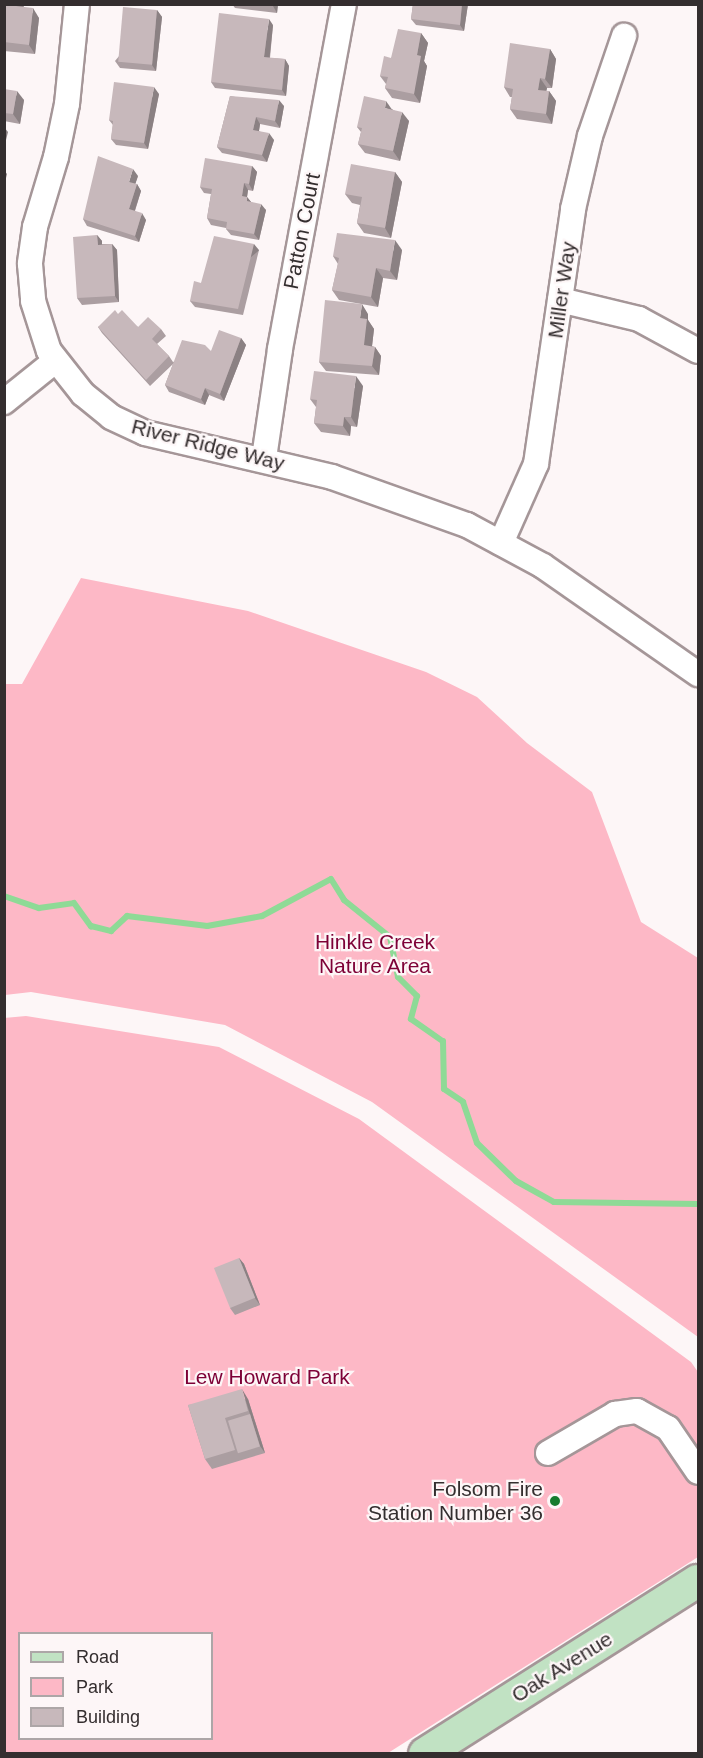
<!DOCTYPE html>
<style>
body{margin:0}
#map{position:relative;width:703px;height:1758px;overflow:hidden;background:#fdf6f7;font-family:Arial,sans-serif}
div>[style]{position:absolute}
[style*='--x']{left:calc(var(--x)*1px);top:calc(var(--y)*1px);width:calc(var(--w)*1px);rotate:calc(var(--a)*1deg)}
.green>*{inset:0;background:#fdb8c6}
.stream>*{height:6px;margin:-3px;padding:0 3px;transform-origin:3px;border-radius:3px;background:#8eda96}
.roads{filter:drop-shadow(2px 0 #a59698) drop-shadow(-2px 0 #a59698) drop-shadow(0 2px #a59698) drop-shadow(0 -2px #a59698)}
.minor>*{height:24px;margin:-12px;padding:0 12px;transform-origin:12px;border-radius:12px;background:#fff}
.major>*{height:32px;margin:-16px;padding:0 16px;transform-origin:16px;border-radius:16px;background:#c1e2c3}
.wall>*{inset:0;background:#ab9ea1}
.shaded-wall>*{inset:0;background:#8b8183;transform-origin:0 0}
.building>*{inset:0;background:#c7b8bb;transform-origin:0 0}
.dots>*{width:16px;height:16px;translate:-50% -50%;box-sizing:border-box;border:3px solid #fdf6f7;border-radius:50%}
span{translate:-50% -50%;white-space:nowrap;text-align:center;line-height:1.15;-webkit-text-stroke:4.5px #fdf6f7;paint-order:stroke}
.street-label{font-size:21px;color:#342e2f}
.park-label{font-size:21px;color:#7d0036}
.poi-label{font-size:21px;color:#342e2f}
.right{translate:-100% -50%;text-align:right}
.frame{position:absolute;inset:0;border:6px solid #342e2f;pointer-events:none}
.legend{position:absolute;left:18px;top:1632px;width:195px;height:108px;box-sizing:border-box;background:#fdf6f7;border:2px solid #ada6a7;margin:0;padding:8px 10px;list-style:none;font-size:18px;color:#342e2f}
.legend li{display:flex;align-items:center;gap:12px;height:30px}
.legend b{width:30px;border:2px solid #ada6a7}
</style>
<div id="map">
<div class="green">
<div style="clip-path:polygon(81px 578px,248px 611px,426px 672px,477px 697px,527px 743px,592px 792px,641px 922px,698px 958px,698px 1337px,372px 1102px,225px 1025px,31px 992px,5px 995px,5px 684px,22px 684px)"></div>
<div style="clip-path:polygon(evenodd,26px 1016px,219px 1047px,359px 1119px,691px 1362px,698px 1372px,698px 1557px,388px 1753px,5px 1753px,4px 1018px,26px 1016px,20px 1634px,212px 1634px,212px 1738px,20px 1738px,20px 1634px)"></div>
</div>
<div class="stream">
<div style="--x:4;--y:896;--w:37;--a:19"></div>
<div style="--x:39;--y:908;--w:35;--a:-8"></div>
<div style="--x:74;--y:903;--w:29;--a:54"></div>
<div style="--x:91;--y:926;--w:21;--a:14"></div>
<div style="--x:111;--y:931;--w:22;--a:-43"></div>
<div style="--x:127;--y:916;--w:81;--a:7.1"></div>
<div style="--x:207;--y:926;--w:56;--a:-10.3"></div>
<div style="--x:262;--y:916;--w:78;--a:-28.2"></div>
<div style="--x:331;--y:879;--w:25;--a:58"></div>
<div style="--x:344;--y:900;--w:59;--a:38.8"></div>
<div style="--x:390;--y:937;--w:41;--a:78.7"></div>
<div style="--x:398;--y:977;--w:27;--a:45"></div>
<div style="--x:417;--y:996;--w:24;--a:105"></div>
<div style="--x:411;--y:1019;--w:39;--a:35"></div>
<div style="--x:443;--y:1041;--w:48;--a:88.8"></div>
<div style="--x:444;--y:1089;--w:23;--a:34"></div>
<div style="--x:463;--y:1102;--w:43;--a:71.1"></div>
<div style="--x:477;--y:1143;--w:54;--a:44.3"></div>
<div style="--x:516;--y:1181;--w:43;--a:28.9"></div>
<div style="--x:554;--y:1202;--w:144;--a:0.8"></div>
</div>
<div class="roads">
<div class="minor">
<div style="--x:77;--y:4;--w:100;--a:95.7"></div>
<div style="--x:67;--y:104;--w:54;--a:101.7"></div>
<div style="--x:56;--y:157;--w:73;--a:106.7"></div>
<div style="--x:35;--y:227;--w:37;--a:98"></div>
<div style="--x:30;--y:264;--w:37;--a:85"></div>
<div style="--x:33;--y:301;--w:52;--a:72.3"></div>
<div style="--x:49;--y:351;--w:55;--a:51.7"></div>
<div style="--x:83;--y:394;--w:36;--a:39"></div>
<div style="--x:111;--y:417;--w:38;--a:25"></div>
<div style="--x:145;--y:433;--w:192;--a:13.2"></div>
<div style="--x:332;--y:477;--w:143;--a:19.6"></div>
<div style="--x:467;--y:525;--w:86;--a:28.3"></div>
<div style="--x:543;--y:566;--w:189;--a:34.9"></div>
<div style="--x:560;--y:300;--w:81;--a:13.5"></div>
<div style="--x:639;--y:319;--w:67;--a:28.5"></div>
<div style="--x:4;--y:402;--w:65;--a:-38.8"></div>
<div style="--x:264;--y:458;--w:110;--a:-81.6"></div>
<div style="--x:280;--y:349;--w:351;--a:-79.5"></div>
<div style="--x:501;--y:543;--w:86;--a:-66.1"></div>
<div style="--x:536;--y:464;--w:258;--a:-81.7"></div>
<div style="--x:573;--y:209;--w:75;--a:-76.9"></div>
<div style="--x:590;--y:136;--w:106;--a:-71.2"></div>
<div style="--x:548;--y:1453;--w:78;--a:-30.2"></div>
<div style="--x:615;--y:1414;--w:22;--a:-8"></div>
<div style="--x:637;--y:1411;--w:35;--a:29"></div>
<div style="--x:668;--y:1428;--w:53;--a:55.7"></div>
</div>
<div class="major">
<div style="--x:425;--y:1754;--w:323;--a:-32.4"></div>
</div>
</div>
<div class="wall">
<div style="clip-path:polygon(4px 4px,24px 7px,39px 18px,35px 54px,4px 51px)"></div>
<div style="clip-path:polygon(232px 4px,278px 4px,277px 13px,235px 8px)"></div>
<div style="clip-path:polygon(413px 4px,468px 4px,464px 31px,416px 25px,411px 19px)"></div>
<div style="clip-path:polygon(157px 10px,162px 17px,156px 71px,120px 68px,115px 61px)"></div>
<div style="clip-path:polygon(273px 25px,270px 58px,285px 59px,289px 66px,286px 96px,215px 88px,211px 82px)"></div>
<div style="clip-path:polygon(421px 33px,428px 43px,424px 61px,427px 66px,420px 103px,392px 98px,385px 88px,386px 84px,380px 76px,391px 58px)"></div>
<div style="clip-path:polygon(550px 49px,556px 59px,552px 88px,547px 88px,546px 91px,549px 91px,556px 101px,552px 124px,517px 119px,510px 109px,512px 97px,510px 97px,504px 87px)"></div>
<div style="clip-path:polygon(4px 89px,24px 100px,20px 124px,4px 121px)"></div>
<div style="clip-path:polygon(159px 94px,148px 149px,116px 145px,111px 139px,113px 125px,109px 120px)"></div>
<div style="clip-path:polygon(230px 96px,284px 106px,280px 128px,260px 124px,259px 131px,274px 140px,267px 162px,222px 153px,217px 147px)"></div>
<div style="clip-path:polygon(392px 109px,409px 121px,400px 161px,365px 153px,358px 144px,361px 132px,357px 127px)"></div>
<div style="clip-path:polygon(252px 166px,257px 172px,253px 191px,248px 190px,247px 197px,251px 202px,266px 210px,259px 240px,231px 235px,226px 229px,226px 228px,211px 225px,207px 218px,211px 194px,204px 193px,200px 187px)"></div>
<div style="clip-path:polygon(395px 172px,402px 182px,391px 238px,364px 233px,357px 223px,360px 205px,352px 203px,345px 194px)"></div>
<div style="clip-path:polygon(138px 176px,135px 184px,137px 184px,141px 191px,135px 211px,146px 220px,139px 242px,87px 226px,83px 219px)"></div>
<div style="clip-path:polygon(97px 235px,102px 241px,102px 244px,112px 244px,117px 250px,119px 302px,82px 305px,77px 298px)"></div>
<div style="clip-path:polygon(259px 250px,243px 315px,195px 307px,190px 301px,201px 283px)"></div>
<div style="clip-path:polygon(402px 250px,397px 280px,383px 278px,378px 307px,339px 300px,332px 290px,338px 264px,333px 256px)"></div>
<div style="clip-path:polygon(118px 314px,138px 327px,161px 329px,166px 336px,157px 344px,169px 356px,173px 362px,211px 351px,241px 338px,246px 345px,224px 401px,209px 395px,205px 405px,169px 392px,165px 385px,173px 364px,150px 386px,102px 333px,98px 327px)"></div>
<div style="clip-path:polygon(368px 314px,368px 320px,374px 329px,372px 346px,375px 347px,381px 356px,379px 375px,326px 371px,319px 362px)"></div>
<div style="clip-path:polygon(363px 386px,357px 427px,351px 426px,350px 436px,321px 432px,314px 423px,316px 407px,310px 399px)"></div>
<div style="clip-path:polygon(239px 1258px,244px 1264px,260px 1305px,235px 1315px,230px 1308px)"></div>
<div style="clip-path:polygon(248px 1399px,265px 1453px,212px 1469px,205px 1459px,188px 1405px)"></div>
</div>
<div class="shaded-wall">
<div style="clip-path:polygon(16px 4px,24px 4px,23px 16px,16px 6px)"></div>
<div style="clip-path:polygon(273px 4px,278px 4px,277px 13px,273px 6px)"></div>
<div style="clip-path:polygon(462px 4px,468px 4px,464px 31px,460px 25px)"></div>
<div style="clip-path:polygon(33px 8px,39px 18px,35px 54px,29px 45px)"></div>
<div style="clip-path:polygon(157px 10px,162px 17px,156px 71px,152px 65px)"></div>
<div style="clip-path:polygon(269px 19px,273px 25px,269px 63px,264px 57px)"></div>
<div style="clip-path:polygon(421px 33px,428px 43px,424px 61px,427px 66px,420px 103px,414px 94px,417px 55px)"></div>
<div style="clip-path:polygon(550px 49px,556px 59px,552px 88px,545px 79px)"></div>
<div style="clip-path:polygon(285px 59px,289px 66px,286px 96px,282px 90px)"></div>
<div style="clip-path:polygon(540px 78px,547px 88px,545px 99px,538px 90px)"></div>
<div style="clip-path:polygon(154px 87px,159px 94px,148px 149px,144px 143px)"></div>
<div style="clip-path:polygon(17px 91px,24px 100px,20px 124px,13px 114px)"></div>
<div style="clip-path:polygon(549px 91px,556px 101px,552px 124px,546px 114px)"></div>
<div style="clip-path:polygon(279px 100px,284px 106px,280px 128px,275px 121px)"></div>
<div style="clip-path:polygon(386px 101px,393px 111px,385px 108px)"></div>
<div style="clip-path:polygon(402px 112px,409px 121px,400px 161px,393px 151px)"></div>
<div style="clip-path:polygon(256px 117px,260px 124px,258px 137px,253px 130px)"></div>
<div style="clip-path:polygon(4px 127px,8px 132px,4px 148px)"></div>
<div style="clip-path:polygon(269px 133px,274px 140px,267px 162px,262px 155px)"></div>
<div style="clip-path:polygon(252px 166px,257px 172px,253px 191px,249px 184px)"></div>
<div style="clip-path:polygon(133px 169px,138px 176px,134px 188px,129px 182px)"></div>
<div style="clip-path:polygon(4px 170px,7px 174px,4px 186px)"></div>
<div style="clip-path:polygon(395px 172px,402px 182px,391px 238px,385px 228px)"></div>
<div style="clip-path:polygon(244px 183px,248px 190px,247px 197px,252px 203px,251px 207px,242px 196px)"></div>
<div style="clip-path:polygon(137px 184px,141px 191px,133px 216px,129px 209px)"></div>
<div style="clip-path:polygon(261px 204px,266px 210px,259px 240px,254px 234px)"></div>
<div style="clip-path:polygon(142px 213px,146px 220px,139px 242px,135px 236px)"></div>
<div style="clip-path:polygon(97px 235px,102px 241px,102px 251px,98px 245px)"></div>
<div style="clip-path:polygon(395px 240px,402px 250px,397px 280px,390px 271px)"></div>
<div style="clip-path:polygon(112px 244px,117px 250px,119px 302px,115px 296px)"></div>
<div style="left:254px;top:244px;width:8px;height:67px;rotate:50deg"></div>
<div style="clip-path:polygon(376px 268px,383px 278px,378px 307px,371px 297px)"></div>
<div style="clip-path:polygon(362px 304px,368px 314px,368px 320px,374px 329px,371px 355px,364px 345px,360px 318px)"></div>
<div style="clip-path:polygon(241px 338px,246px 345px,224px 401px,220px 394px)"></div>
<div style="clip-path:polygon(375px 347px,381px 356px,379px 375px,372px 366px)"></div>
<div style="clip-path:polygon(356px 376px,363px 386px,357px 427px,351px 417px)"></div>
<div style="clip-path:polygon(205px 388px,209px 395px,205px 405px,201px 399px)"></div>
<div style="clip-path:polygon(344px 417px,351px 426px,350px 436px,343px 426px)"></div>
<div style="clip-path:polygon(239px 1258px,244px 1264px,260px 1305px,255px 1298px)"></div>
<div style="clip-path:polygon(242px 1389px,248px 1399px,265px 1453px,260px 1446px)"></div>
</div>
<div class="building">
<div style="clip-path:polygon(4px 4px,16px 4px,16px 6px,33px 8px,29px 45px,4px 42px)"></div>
<div style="clip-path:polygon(257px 4px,273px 4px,273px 6px)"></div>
<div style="clip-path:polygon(413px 4px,462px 4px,460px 25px,411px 19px)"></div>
<div style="left:123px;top:7px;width:34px;height:55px;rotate:5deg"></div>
<div style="clip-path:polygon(219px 13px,269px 19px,264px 57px,285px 59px,282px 90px,211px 82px)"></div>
<div style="clip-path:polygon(398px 29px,421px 33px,417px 55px,421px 56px,414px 94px,385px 88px,388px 77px,380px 76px,384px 56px,391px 58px)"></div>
<div style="clip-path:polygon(510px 43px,550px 49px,545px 79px,540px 78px,538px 90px,549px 91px,546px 114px,510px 109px,513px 89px,504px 87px)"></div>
<div style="clip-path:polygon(114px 82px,154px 87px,144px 143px,111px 139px,113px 121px,109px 120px)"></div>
<div style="clip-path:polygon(4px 89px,17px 91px,13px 114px,4px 113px)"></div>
<div style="clip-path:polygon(230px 96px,279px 100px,275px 121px,256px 117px,253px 130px,269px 133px,262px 155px,217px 147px)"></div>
<div style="clip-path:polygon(364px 96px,386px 101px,385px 108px,402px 112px,393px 151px,358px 144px,362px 128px,357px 127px)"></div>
<div style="clip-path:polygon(98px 156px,133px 169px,129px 182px,137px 184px,129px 209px,142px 213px,135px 236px,83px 219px)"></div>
<div style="clip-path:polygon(205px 158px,252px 166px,249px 184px,244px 183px,242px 196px,247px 197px,247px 201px,261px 204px,254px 234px,226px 229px,227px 222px,207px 218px,212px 189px,200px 187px)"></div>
<div style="clip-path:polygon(351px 164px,395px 172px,385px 228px,357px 223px,362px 197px,345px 194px)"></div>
<div style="clip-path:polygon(337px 233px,395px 240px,390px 271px,376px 268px,371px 297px,332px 290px,339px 258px,333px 256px)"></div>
<div style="clip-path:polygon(97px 235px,98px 245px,112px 244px,115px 296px,77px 298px,73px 237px)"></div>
<div style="clip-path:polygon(214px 236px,254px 244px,238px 309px,190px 301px,194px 281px,201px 283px)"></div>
<div style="clip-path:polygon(325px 300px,362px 304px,360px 318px,367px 319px,364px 345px,375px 347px,372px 366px,319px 362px)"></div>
<div style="clip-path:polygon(115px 310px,118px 314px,122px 310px,138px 327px,148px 317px,161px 329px,152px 339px,169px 356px,146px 380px,98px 327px)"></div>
<div style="clip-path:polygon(219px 330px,241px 338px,220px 394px,205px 388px,201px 399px,165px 385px,182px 340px,205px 345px,211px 351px)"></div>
<div style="clip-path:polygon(314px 371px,356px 376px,351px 417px,344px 417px,343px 426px,314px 423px,317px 400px,310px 399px)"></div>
<div style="left:239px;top:1258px;width:43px;height:27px;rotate:68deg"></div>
<div style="clip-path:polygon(242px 1389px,248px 1411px,225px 1418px,235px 1450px,205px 1459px,188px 1405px)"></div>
<div style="left:250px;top:1414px;width:34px;height:23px;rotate:73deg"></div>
</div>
<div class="dots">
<div style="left:555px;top:1501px;background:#177c2f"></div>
</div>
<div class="street-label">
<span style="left:302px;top:231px;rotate:-79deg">Patton Court</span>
<span style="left:562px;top:290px;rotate:-82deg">Miller Way</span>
<span style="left:208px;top:445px;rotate:14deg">River Ridge Way</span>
<span style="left:562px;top:1667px;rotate:-32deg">Oak Avenue</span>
</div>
<div class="park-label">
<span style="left:375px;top:954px">Hinkle Creek<br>Nature Area</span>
<span style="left:267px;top:1377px">Lew Howard Park</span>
</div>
<div class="poi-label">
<span class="right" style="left:543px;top:1501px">Folsom Fire<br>Station Number 36</span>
</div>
<div class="frame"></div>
<ul class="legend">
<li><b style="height:8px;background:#c1e2c3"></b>Road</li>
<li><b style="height:16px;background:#fdb8c6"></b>Park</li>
<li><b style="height:16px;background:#c7b8bb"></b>Building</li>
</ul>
</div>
